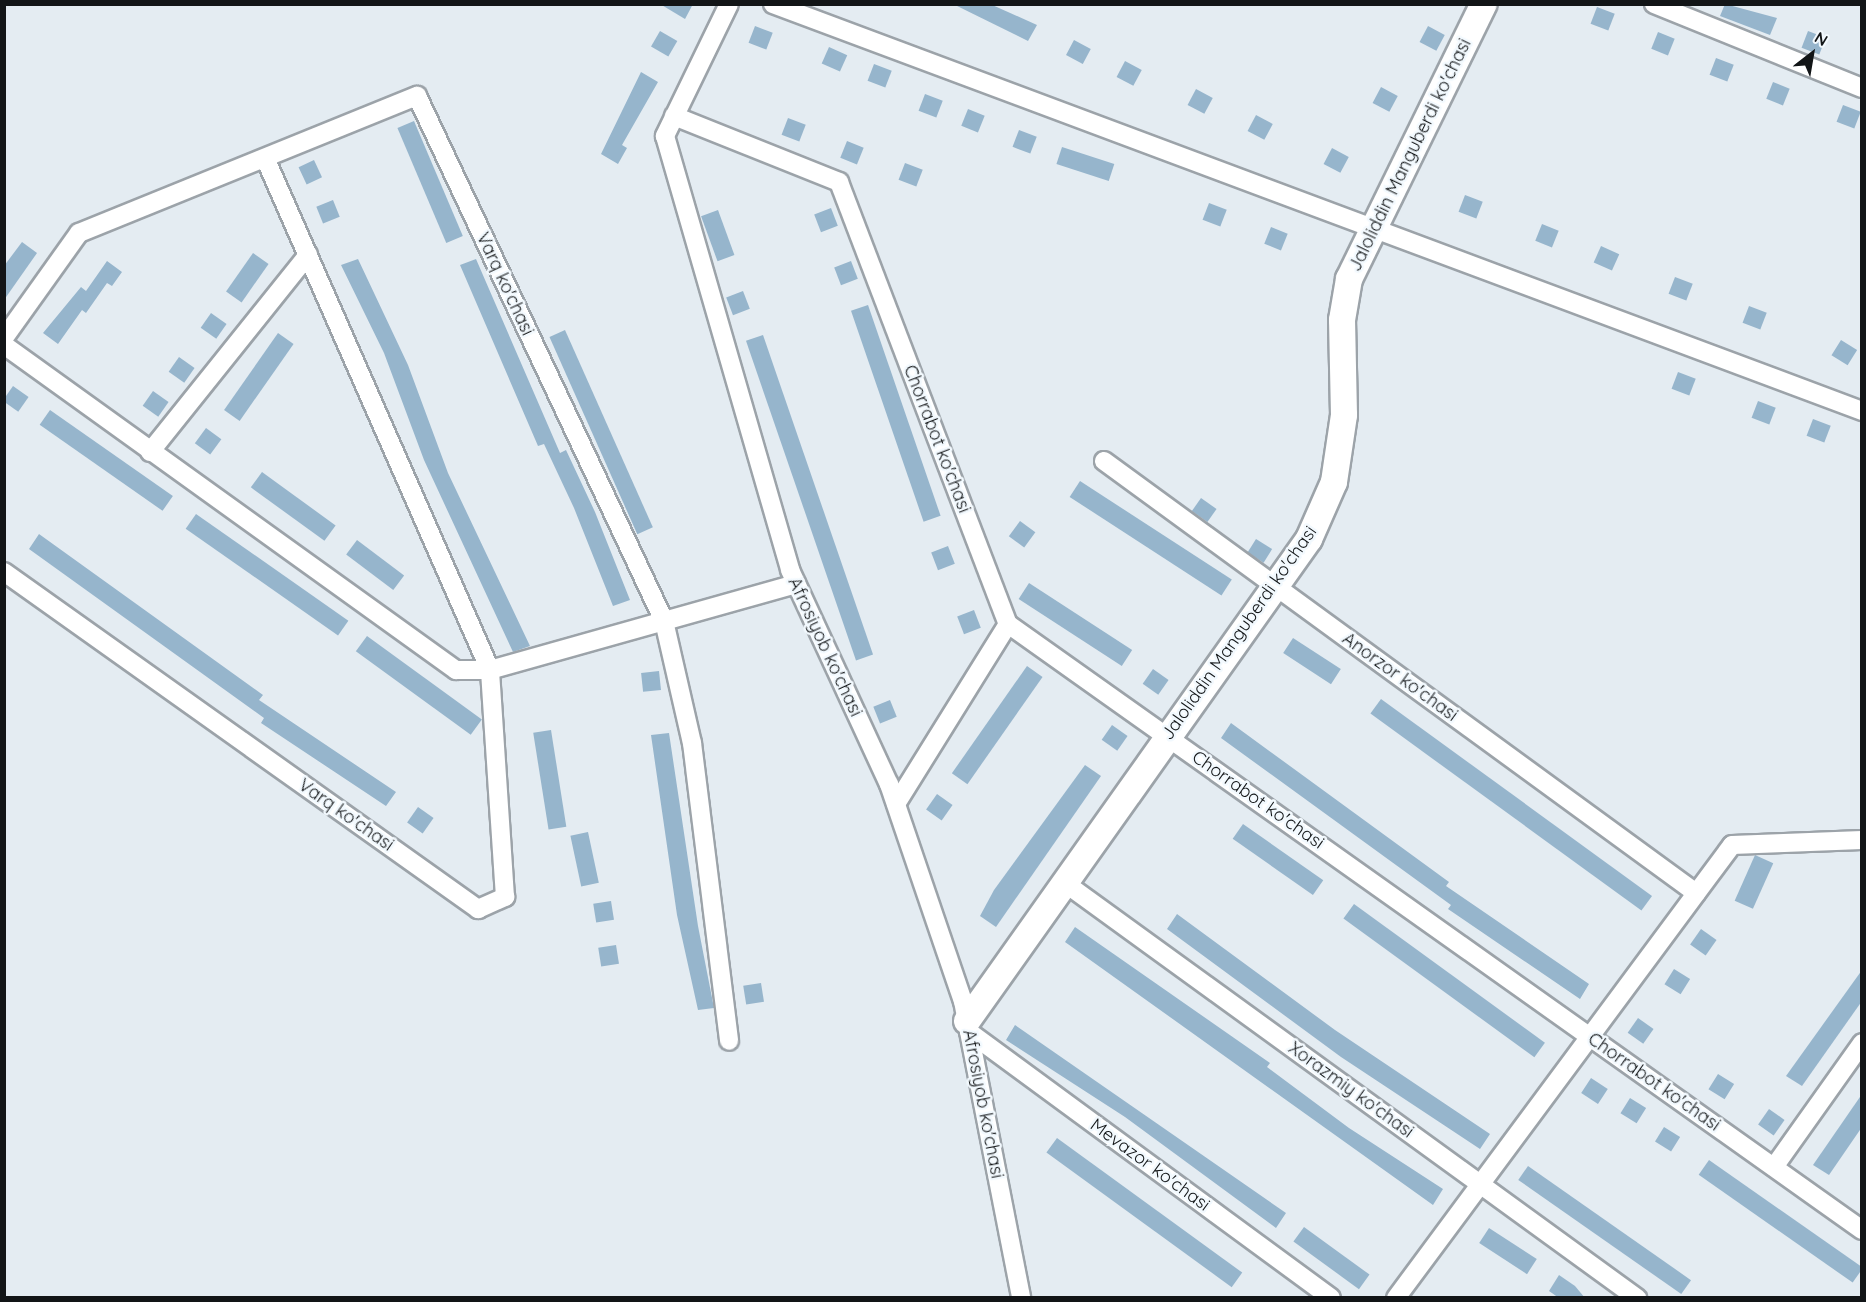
<!DOCTYPE html>
<style>
body{margin:0}
#map{position:relative;width:1866px;height:1302px;overflow:hidden;background:#e4ecf2;font-family:Quicksand,sans-serif}
div>[style]{position:absolute}
[style*='--x']{left:calc(var(--x)*1px);top:calc(var(--y)*1px);width:calc(var(--w)*1px);rotate:calc(var(--a)*1deg)}
.building>*{inset:0;background:#96b5cc;transform-origin:0 0}
.roads{filter:drop-shadow(2px 0 #9ca3a9) drop-shadow(-2px 0 #9ca3a9) drop-shadow(0 2px #9ca3a9) drop-shadow(0 -2px #9ca3a9)}
.street>*{height:18px;margin:-9px;padding:0 9px;transform-origin:9px;border-radius:9px;background:#fff}
.secondary>*{height:26px;margin:-13px;padding:0 13px;transform-origin:13px;border-radius:13px;background:#fff}
span{translate:-50% -50%;white-space:nowrap;text-align:center;line-height:1.15;-webkit-text-stroke:5px #f2f9fe;paint-order:stroke}
.street-label{font-size:18px;color:#121517}
.frame{position:absolute;inset:0;border:6px solid #121517;pointer-events:none}
.north{position:absolute;left:1782px;top:24px;width:60px;height:60px;-webkit-text-stroke:4px #f2f9fe;paint-order:stroke;rotate:31deg;font-size:16px;font-weight:700;line-height:24px;text-align:center;color:#121517}
.north::after{content:'';display:block;margin:auto;width:21px;height:27px;background:#121517;clip-path:polygon(50% 0,100% 100%,50% 72%,0 100%)}
</style>
<div id="map">
<div class="building">
<div style="clip-path:polygon(660px 4px,693px 4px,685px 19px)"></div>
<div style="clip-path:polygon(953px 4px,990px 4px,1037px 25px,1028px 41px)"></div>
<div style="clip-path:polygon(1725px 4px,1777px 18px,1770px 35px,1720px 16px)"></div>
<div style="left:1597px;top:7px;width:19px;height:18px;rotate:21deg"></div>
<div style="left:755px;top:26px;width:19px;height:18px;rotate:21deg"></div>
<div style="left:1428px;top:26px;width:19px;height:18px;rotate:28deg"></div>
<div style="left:660px;top:31px;width:20px;height:18px;rotate:30deg"></div>
<div style="left:1808px;top:31px;width:19px;height:18px;rotate:21deg"></div>
<div style="left:1658px;top:32px;width:18px;height:18px;rotate:22deg"></div>
<div style="left:1074px;top:40px;width:19px;height:17px;rotate:28deg"></div>
<div style="left:829px;top:47px;width:20px;height:18px;rotate:24deg"></div>
<div style="left:1716px;top:58px;width:19px;height:18px;rotate:21deg"></div>
<div style="left:1125px;top:61px;width:19px;height:18px;rotate:28deg"></div>
<div style="left:874px;top:64px;width:19px;height:18px;rotate:21deg"></div>
<div style="clip-path:polygon(641px 72px,658px 82px,622px 145px,627px 148px,618px 164px,601px 154px)"></div>
<div style="left:1773px;top:82px;width:18px;height:18px;rotate:22deg"></div>
<div style="left:1381px;top:87px;width:19px;height:18px;rotate:28deg"></div>
<div style="left:1196px;top:89px;width:19px;height:18px;rotate:28deg"></div>
<div style="left:925px;top:94px;width:19px;height:18px;rotate:21deg"></div>
<div style="left:1843px;top:105px;width:19px;height:18px;rotate:21deg"></div>
<div style="left:968px;top:109px;width:18px;height:18px;rotate:22deg"></div>
<div style="left:1256px;top:115px;width:19px;height:18px;rotate:28deg"></div>
<div style="left:788px;top:118px;width:19px;height:18px;rotate:21deg"></div>
<div style="left:414px;top:121px;width:125px;height:18px;rotate:67deg"></div>
<div style="left:1019px;top:130px;width:19px;height:18px;rotate:21deg"></div>
<div style="left:847px;top:141px;width:18px;height:18px;rotate:22deg"></div>
<div style="left:1062px;top:147px;width:55px;height:18px;rotate:18deg"></div>
<div style="left:1332px;top:148px;width:19px;height:18px;rotate:28deg"></div>
<div style="left:314px;top:160px;width:19px;height:17px;rotate:65deg"></div>
<div style="left:905px;top:163px;width:19px;height:18px;rotate:21deg"></div>
<div style="left:1465px;top:195px;width:19px;height:18px;rotate:21deg"></div>
<div style="left:333px;top:200px;width:18px;height:18px;rotate:68deg"></div>
<div style="left:1209px;top:203px;width:19px;height:18px;rotate:21deg"></div>
<div style="left:831px;top:208px;width:19px;height:18px;rotate:69deg"></div>
<div style="left:718px;top:210px;width:48px;height:18px;rotate:70deg"></div>
<div style="left:1542px;top:224px;width:18px;height:18px;rotate:22deg"></div>
<div style="left:1271px;top:227px;width:18px;height:18px;rotate:22deg"></div>
<div style="clip-path:polygon(22px 242px,37px 253px,4px 300px,4px 266px)"></div>
<div style="left:1601px;top:246px;width:20px;height:18px;rotate:24deg"></div>
<div style="left:253px;top:253px;width:19px;height:47px;rotate:35deg"></div>
<div style="clip-path:polygon(358px 259px,408px 365px,448px 473px,530px 646px,513px 652px,424px 460px,384px 353px,341px 265px)"></div>
<div style="clip-path:polygon(476px 259px,560px 453px,566px 450px,595px 512px,630px 600px,613px 606px,574px 508px,544px 444px,538px 446px,460px 265px)"></div>
<div style="clip-path:polygon(107px 261px,122px 272px,112px 286px,107px 283px,86px 313px,82px 310px,58px 344px,43px 333px,81px 287px,86px 291px)"></div>
<div style="left:851px;top:261px;width:19px;height:18px;rotate:69deg"></div>
<div style="left:1675px;top:277px;width:19px;height:18px;rotate:21deg"></div>
<div style="left:743px;top:291px;width:19px;height:18px;rotate:69deg"></div>
<div style="left:868px;top:305px;width:223px;height:18px;rotate:71deg"></div>
<div style="left:1749px;top:306px;width:19px;height:18px;rotate:21deg"></div>
<div style="left:211px;top:313px;width:19px;height:18px;rotate:35deg"></div>
<div style="left:565px;top:330px;width:216px;height:17px;rotate:66deg"></div>
<div style="left:278px;top:333px;width:19px;height:94px;rotate:35deg"></div>
<div style="left:763px;top:335px;width:338px;height:18px;rotate:71deg"></div>
<div style="left:1841px;top:340px;width:19px;height:18px;rotate:32deg"></div>
<div style="left:179px;top:357px;width:19px;height:18px;rotate:35deg"></div>
<div style="left:1678px;top:372px;width:19px;height:18px;rotate:21deg"></div>
<div style="left:13px;top:386px;width:19px;height:18px;rotate:35deg"></div>
<div style="left:153px;top:391px;width:19px;height:18px;rotate:35deg"></div>
<div style="left:1758px;top:401px;width:19px;height:18px;rotate:21deg"></div>
<div style="left:50px;top:410px;width:150px;height:18px;rotate:35deg"></div>
<div style="left:1813px;top:419px;width:19px;height:18px;rotate:21deg"></div>
<div style="left:206px;top:428px;width:19px;height:19px;rotate:36deg"></div>
<div style="left:262px;top:472px;width:91px;height:19px;rotate:36deg"></div>
<div style="left:1080px;top:481px;width:181px;height:19px;rotate:33deg"></div>
<div style="left:1201px;top:498px;width:19px;height:16px;rotate:35deg"></div>
<div style="left:196px;top:514px;width:186px;height:18px;rotate:35deg"></div>
<div style="left:1020px;top:521px;width:19px;height:19px;rotate:36deg"></div>
<div style="clip-path:polygon(39px 534px,263px 695px,259px 700px,396px 792px,386px 806px,261px 723px,264px 718px,29px 549px)"></div>
<div style="left:1256px;top:539px;width:19px;height:16px;rotate:32deg"></div>
<div style="left:357px;top:540px;width:59px;height:18px;rotate:37deg"></div>
<div style="left:948px;top:546px;width:19px;height:18px;rotate:69deg"></div>
<div style="left:1029px;top:583px;width:123px;height:19px;rotate:33deg"></div>
<div style="left:974px;top:610px;width:19px;height:18px;rotate:69deg"></div>
<div style="left:367px;top:636px;width:142px;height:19px;rotate:36deg"></div>
<div style="left:1293px;top:638px;width:57px;height:18px;rotate:33deg"></div>
<div style="left:1027px;top:666px;width:19px;height:131px;rotate:35deg"></div>
<div style="left:1153px;top:669px;width:19px;height:18px;rotate:35deg"></div>
<div style="left:659px;top:671px;width:19px;height:18px;rotate:84deg"></div>
<div style="left:1381px;top:699px;width:335px;height:18px;rotate:36deg"></div>
<div style="left:890px;top:700px;width:18px;height:18px;rotate:68deg"></div>
<div style="clip-path:polygon(1231px 723px,1449px 882px,1446px 886px,1589px 984px,1580px 999px,1448px 909px,1451px 905px,1221px 738px)"></div>
<div style="left:1112px;top:725px;width:19px;height:18px;rotate:35deg"></div>
<div style="left:551px;top:730px;width:98px;height:18px;rotate:81deg"></div>
<div style="clip-path:polygon(669px 733px,698px 926px,714px 1008px,698px 1010px,677px 915px,651px 735px)"></div>
<div style="clip-path:polygon(1085px 765px,1101px 776px,996px 927px,980px 916px,994px 890px)"></div>
<div style="left:937px;top:794px;width:19px;height:19px;rotate:35deg"></div>
<div style="left:418px;top:807px;width:19px;height:19px;rotate:35deg"></div>
<div style="left:1243px;top:824px;width:98px;height:18px;rotate:35deg"></div>
<div style="left:588px;top:832px;width:52px;height:18px;rotate:78deg"></div>
<div style="left:1755px;top:855px;width:20px;height:50px;rotate:24deg"></div>
<div style="left:611px;top:901px;width:19px;height:18px;rotate:81deg"></div>
<div style="left:1354px;top:904px;width:236px;height:18px;rotate:36deg"></div>
<div style="clip-path:polygon(1177px 914px,1335px 1030px,1490px 1134px,1480px 1149px,1341px 1057px,1167px 929px)"></div>
<div style="clip-path:polygon(1075px 927px,1270px 1063px,1267px 1067px,1349px 1128px,1443px 1189px,1433px 1205px,1065px 942px)"></div>
<div style="left:1701px;top:929px;width:19px;height:19px;rotate:35deg"></div>
<div style="left:616px;top:945px;width:19px;height:18px;rotate:81deg"></div>
<div style="left:1674px;top:969px;width:19px;height:18px;rotate:32deg"></div>
<div style="clip-path:polygon(1862px 970px,1862px 1001px,1802px 1086px,1786px 1076px)"></div>
<div style="left:761px;top:983px;width:19px;height:18px;rotate:81deg"></div>
<div style="left:1638px;top:1018px;width:19px;height:18px;rotate:35deg"></div>
<div style="clip-path:polygon(1015px 1025px,1286px 1213px,1276px 1228px,1125px 1117px,1006px 1040px)"></div>
<div style="left:1718px;top:1074px;width:19px;height:18px;rotate:32deg"></div>
<div style="left:1591px;top:1078px;width:20px;height:18px;rotate:33deg"></div>
<div style="clip-path:polygon(1862px 1094px,1862px 1127px,1829px 1175px,1813px 1165px)"></div>
<div style="left:1630px;top:1098px;width:19px;height:18px;rotate:32deg"></div>
<div style="left:1769px;top:1109px;width:19px;height:19px;rotate:35deg"></div>
<div style="left:1664px;top:1127px;width:19px;height:17px;rotate:32deg"></div>
<div style="left:1057px;top:1138px;width:229px;height:18px;rotate:36deg"></div>
<div style="left:1709px;top:1160px;width:188px;height:18px;rotate:35deg"></div>
<div style="left:1528px;top:1166px;width:199px;height:17px;rotate:35deg"></div>
<div style="left:1304px;top:1227px;width:81px;height:18px;rotate:36deg"></div>
<div style="left:1489px;top:1228px;width:57px;height:18px;rotate:33deg"></div>
<div style="clip-path:polygon(1559px 1275px,1575px 1286px,1585px 1298px,1559px 1298px,1549px 1291px)"></div>
</div>
<div class="roads">
<div class="street">
<div style="--x:729;--y:4;--w:147;--a:115.9"></div>
<div style="--x:665;--y:136;--w:452;--a:73.9"></div>
<div style="--x:790;--y:570;--w:236;--a:65.2"></div>
<div style="--x:889;--y:784;--w:229;--a:71.2"></div>
<div style="--x:963;--y:1001;--w:303;--a:78.9"></div>
<div style="--x:773;--y:4;--w:1163;--a:20.49"></div>
<div style="--x:1654;--y:4;--w:224;--a:22"></div>
<div style="--x:674;--y:116;--w:178;--a:21.8"></div>
<div style="--x:839;--y:182;--w:473;--a:69.1"></div>
<div style="--x:1008;--y:624;--w:1047;--a:35.36"></div>
<div style="--x:4;--y:338;--w:129;--a:-54.5"></div>
<div style="--x:79;--y:233;--w:365;--a:-22.1"></div>
<div style="--x:417;--y:96;--w:580;--a:64.8"></div>
<div style="--x:664;--y:621;--w:125;--a:77.1"></div>
<div style="--x:692;--y:743;--w:300;--a:82.9"></div>
<div style="--x:4;--y:345;--w:557;--a:35.72"></div>
<div style="--x:456;--y:670;--w:34;--a:0"></div>
<div style="--x:490;--y:670;--w:318;--a:-15.7"></div>
<div style="--x:150;--y:452;--w:253;--a:-51.3"></div>
<div style="--x:1104;--y:461;--w:733;--a:36.12"></div>
<div style="--x:4;--y:572;--w:582;--a:35.41"></div>
<div style="--x:478;--y:909;--w:30;--a:-24"></div>
<div style="--x:505;--y:897;--w:227;--a:-93.8"></div>
<div style="--x:490;--y:670;--w:559;--a:-113.72"></div>
<div style="--x:896;--y:804;--w:212;--a:-58.1"></div>
<div style="--x:1065;--y:883;--w:707;--a:35.96"></div>
<div style="--x:969;--y:1032;--w:449;--a:36.3"></div>
<div style="--x:1774;--y:1167;--w:152;--a:-54.6"></div>
<div style="--x:1396;--y:1298;--w:564;--a:-53.43"></div>
<div style="--x:1732;--y:845;--w:130;--a:-2.2"></div>
</div>
<div class="secondary">
<div style="--x:967;--y:1021;--w:591;--a:-54.64"></div>
<div style="--x:1309;--y:539;--w:62;--a:-66.3"></div>
<div style="--x:1334;--y:482;--w:68;--a:-81.5"></div>
<div style="--x:1344;--y:415;--w:95;--a:-91.2"></div>
<div style="--x:1342;--y:320;--w:42;--a:-80.3"></div>
<div style="--x:1349;--y:279;--w:306;--a:-63.9"></div>
</div>
</div>
<div class="street-label">
<span style="left:1410px;top:155px;rotate:-64deg">Jaloliddin Manguberdi ko'chasi</span>
<span style="left:505px;top:284px;rotate:65deg">Varq ko'chasi</span>
<span style="left:937px;top:439px;rotate:69deg">Chorrabot ko'chasi</span>
<span style="left:1239px;top:633px;rotate:-55deg">Jaloliddin Manguberdi ko'chasi</span>
<span style="left:825px;top:647px;rotate:65deg">Afrosiyob ko'chasi</span>
<span style="left:1400px;top:677px;rotate:36deg">Anorzor ko'chasi</span>
<span style="left:1258px;top:800px;rotate:35deg">Chorrabot ko'chasi</span>
<span style="left:346px;top:815px;rotate:35deg">Varq ko'chasi</span>
<span style="left:1654px;top:1082px;rotate:35deg">Chorrabot ko'chasi</span>
<span style="left:1351px;top:1090px;rotate:36deg">Xorazmiy ko'chasi</span>
<span style="left:983px;top:1104px;rotate:79deg">Afrosiyob ko'chasi</span>
<span style="left:1150px;top:1165px;rotate:36deg">Mevazor ko'chasi</span>
</div>
<div class="frame"></div>
<div class="north">N</div>
</div>
